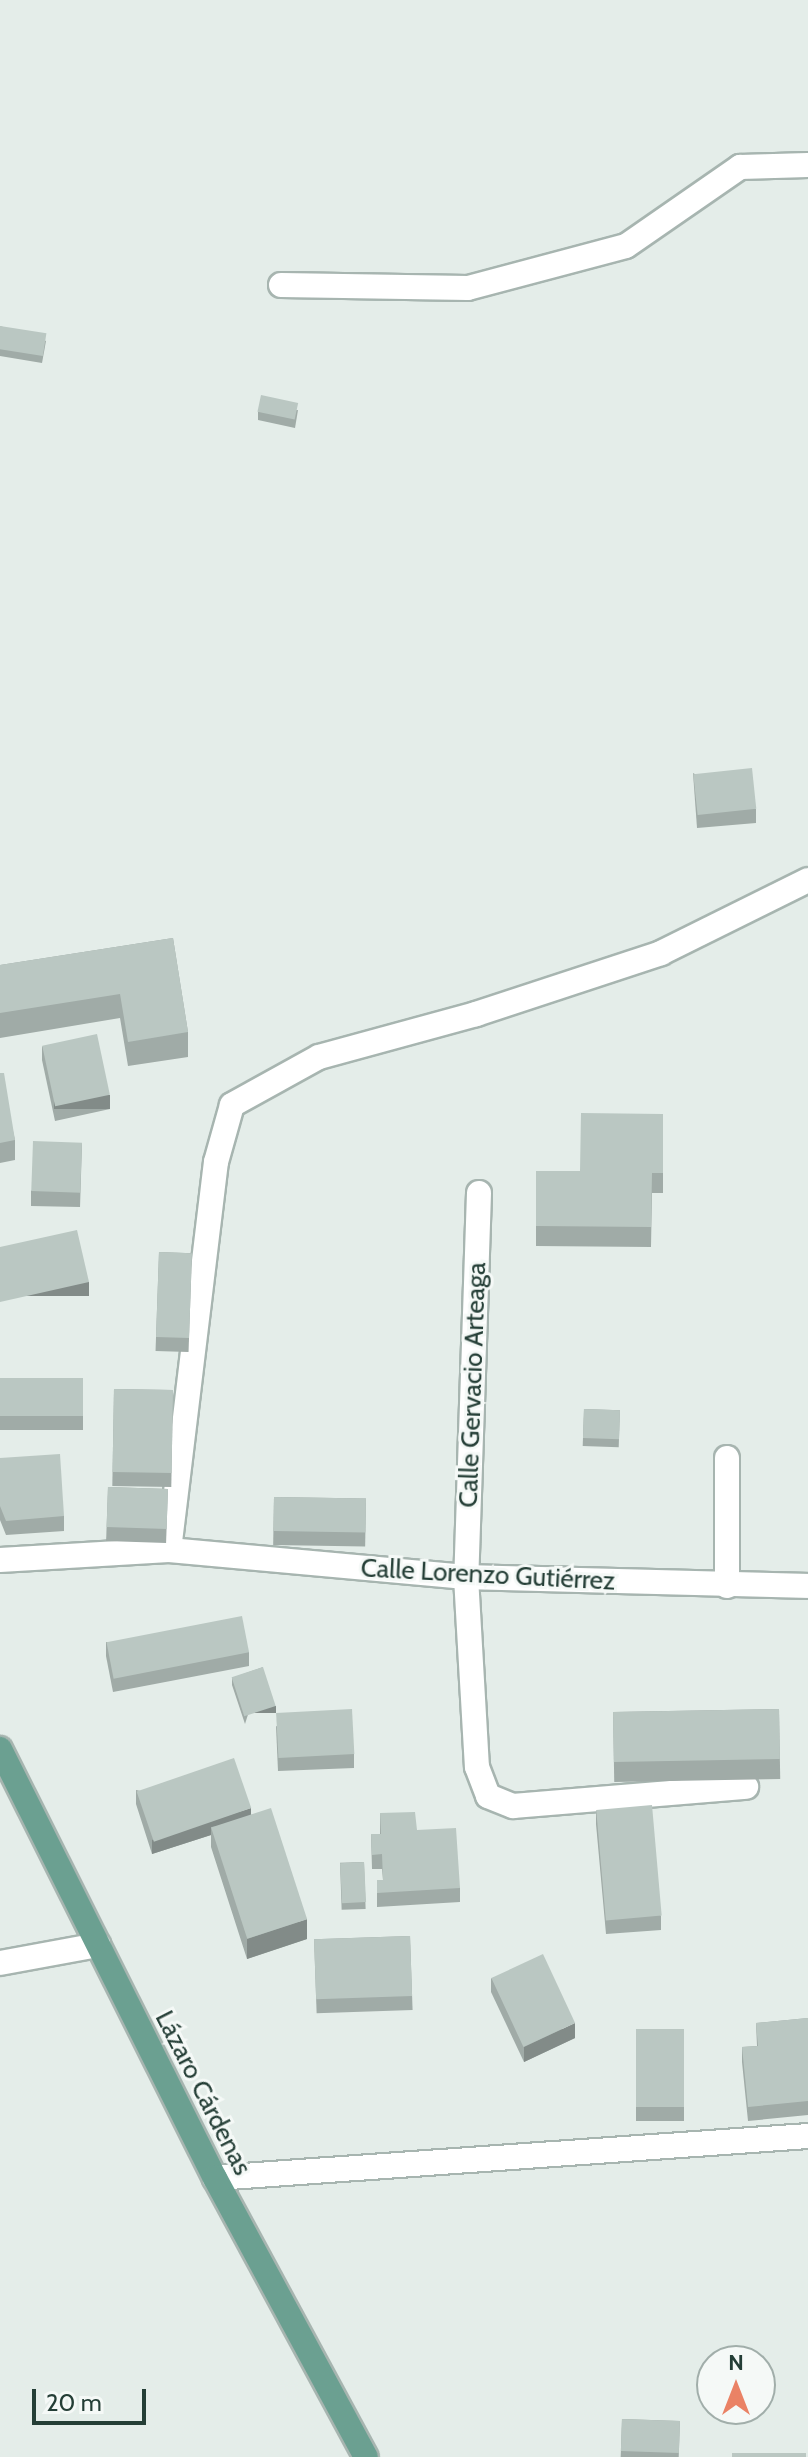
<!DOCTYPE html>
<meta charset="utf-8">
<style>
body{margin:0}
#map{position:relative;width:808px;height:2457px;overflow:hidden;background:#e4ede9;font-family:Cabin,sans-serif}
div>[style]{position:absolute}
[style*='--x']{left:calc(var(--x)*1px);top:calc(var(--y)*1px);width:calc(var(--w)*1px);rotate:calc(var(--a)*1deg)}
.roads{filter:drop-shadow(2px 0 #a7b5b0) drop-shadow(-2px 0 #a7b5b0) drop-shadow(0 2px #a7b5b0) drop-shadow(0 -2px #a7b5b0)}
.minor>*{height:24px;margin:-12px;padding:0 12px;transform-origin:12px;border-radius:12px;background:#fff}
.major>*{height:24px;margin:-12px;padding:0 12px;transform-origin:12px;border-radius:12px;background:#6ba091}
.wall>*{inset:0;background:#a0aba7;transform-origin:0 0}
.shaded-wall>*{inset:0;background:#828b88;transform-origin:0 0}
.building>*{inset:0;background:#bac7c2;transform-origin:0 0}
span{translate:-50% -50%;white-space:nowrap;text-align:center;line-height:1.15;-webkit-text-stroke:6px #f5f9f7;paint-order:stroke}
.street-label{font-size:26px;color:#243e36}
.north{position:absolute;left:696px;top:2345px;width:80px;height:80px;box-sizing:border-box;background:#f5f9f7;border:2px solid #a1aeaa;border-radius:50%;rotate:0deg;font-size:22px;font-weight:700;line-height:32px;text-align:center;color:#243e36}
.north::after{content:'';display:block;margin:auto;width:28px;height:36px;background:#ea8265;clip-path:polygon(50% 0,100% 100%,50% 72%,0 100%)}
.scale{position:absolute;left:32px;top:2389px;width:114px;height:36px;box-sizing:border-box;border:4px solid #243e36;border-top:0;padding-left:10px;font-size:24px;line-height:28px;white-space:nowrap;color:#243e36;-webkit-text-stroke:6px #f5f9f7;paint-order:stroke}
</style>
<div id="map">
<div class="roads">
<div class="minor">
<div style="--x:281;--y:285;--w:187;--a:0.9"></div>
<div style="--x:468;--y:288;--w:163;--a:-14.9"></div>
<div style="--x:626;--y:246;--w:139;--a:-34.7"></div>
<div style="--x:740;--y:167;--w:68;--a:-1.7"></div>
<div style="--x:479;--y:1193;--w:384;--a:91.9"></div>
<div style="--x:466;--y:1577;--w:190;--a:86.7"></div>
<div style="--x:477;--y:1767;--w:31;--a:69"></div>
<div style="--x:488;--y:1796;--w:27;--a:22"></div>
<div style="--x:513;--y:1806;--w:234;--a:-4.7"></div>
<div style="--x:727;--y:1458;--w:128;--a:90"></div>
<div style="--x:169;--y:1550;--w:391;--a:-83.1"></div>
<div style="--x:216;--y:1162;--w:59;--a:-74.3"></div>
<div style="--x:232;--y:1105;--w:99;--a:-28.9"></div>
<div style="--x:319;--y:1057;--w:163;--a:-15.3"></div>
<div style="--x:476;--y:1014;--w:195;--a:-18.2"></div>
<div style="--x:661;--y:953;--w:164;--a:-26.4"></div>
<div style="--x:0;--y:1560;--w:169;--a:-3.4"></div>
<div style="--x:169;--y:1550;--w:298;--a:5.2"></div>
<div style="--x:466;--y:1577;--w:342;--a:1.5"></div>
<div style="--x:0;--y:1963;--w:100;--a:-10.4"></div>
<div style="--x:215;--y:2178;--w:594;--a:-4.05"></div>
</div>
<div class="major">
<div style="--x:0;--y:1749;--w:480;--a:63.4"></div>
<div style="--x:215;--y:2178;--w:317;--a:61.6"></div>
</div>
</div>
<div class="wall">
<div style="clip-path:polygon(0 326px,46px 341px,42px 363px,0 356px)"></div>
<div style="clip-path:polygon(298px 410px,295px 428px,258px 420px,258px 412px)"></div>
<div style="clip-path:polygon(693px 773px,756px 809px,756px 823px,697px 828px)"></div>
<div style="clip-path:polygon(173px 938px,188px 1032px,188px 1057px,128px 1066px,120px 1018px,0 1038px,0 965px)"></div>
<div style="clip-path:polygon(42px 1046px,110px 1109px,55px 1121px,42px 1060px)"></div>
<div style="clip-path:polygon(0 1073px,15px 1140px,15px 1160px,0 1163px)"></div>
<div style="clip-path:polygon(663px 1114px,663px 1193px,652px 1193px,651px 1247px,536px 1246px,536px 1171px,580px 1171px)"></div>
<div style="clip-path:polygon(82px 1143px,80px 1207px,31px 1206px,31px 1191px)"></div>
<div style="left:159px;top:1252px;width:33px;height:99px;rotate:2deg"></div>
<div style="left:0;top:1378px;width:83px;height:52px"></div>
<div style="left:114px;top:1389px;width:59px;height:97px;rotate:1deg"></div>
<div style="left:584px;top:1409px;width:36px;height:37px;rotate:2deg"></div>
<div style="clip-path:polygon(0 1458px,64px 1516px,64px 1531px,6px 1535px,0 1520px)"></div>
<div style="left:108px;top:1487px;width:60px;height:54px;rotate:2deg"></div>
<div style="left:274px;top:1497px;width:92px;height:48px;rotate:1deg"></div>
<div style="clip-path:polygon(106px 1642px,249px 1652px,249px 1666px,113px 1692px,106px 1656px)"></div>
<div style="clip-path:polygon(263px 1667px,245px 1724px,232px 1685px,232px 1678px)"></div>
<div style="left:779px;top:1709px;width:70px;height:166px;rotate:89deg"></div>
<div style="clip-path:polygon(276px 1726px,354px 1754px,354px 1768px,278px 1771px)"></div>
<div style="clip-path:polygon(136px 1790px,251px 1814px,307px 1939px,247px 1959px,211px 1847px,211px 1835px,152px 1854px,136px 1804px)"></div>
<div style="clip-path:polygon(596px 1810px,661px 1916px,661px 1930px,606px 1934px,596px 1824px)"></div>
<div style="clip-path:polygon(380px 1813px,417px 1830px,460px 1888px,460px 1902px,377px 1907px,377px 1880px,383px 1880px,382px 1869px,372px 1869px,371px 1834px,380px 1834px)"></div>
<div style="left:364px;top:1862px;width:47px;height:24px;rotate:88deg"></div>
<div style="left:410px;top:1936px;width:74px;height:96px;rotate:88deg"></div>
<div style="clip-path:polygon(491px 1978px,575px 2038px,524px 2062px,491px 1992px)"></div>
<div style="clip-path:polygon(808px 2018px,808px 2115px,748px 2121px,742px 2062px,742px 2047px,757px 2046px,756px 2023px)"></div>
<div style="left:636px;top:2029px;width:48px;height:92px"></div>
<div style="left:622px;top:2419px;width:58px;height:38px;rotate:2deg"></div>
</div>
<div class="shaded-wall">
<div style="left:110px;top:1095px;width:14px;height:56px;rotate:90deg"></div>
<div style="left:89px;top:1282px;width:14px;height:91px;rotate:90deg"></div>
<div style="left:276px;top:1706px;width:7px;height:33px;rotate:90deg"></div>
<div style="clip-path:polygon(251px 1808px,251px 1822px,211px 1827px,211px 1835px,152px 1854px,152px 1840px)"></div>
<div style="clip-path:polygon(307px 1919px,307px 1939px,247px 1959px,247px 1939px)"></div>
<div style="clip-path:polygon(575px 2023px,575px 2038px,524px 2062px,524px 2047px)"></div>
</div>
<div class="building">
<div style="left:0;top:326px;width:47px;height:23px;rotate:9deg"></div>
<div style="left:261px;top:395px;width:38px;height:17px;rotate:12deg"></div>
<div style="left:752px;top:768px;width:41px;height:59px;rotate:84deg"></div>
<div style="clip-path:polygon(173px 938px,188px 1032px,128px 1042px,120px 994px,0 1013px,0 965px)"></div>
<div style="left:97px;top:1034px;width:62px;height:56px;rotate:78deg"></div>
<div style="clip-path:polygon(0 1073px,4px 1073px,15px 1140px,0 1143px)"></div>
<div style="clip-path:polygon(581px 1113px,663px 1114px,663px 1173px,652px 1173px,651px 1227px,536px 1226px,536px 1171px,580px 1171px)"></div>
<div style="left:33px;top:1141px;width:49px;height:50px;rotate:2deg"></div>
<div style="clip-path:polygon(77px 1230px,89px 1282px,0 1302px,0 1247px)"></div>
<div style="left:159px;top:1252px;width:33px;height:85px;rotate:2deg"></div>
<div style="left:0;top:1378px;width:83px;height:38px"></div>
<div style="left:114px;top:1389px;width:59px;height:83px;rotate:1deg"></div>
<div style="left:584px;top:1409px;width:36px;height:29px;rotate:2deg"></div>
<div style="clip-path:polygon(60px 1454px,64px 1516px,6px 1521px,0 1506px,0 1458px)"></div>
<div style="left:108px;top:1487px;width:60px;height:40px;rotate:2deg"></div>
<div style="left:274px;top:1497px;width:92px;height:34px;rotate:1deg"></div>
<div style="left:242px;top:1616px;width:37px;height:138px;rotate:79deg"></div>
<div style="left:263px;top:1667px;width:41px;height:33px;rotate:72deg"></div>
<div style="left:352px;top:1709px;width:45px;height:76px;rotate:87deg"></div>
<div style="left:779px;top:1709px;width:50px;height:166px;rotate:89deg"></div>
<div style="left:234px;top:1758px;width:53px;height:103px;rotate:71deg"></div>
<div style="left:652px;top:1805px;width:111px;height:56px;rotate:85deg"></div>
<div style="left:271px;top:1808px;width:117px;height:63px;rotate:72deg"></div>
<div style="clip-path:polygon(415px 1812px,417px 1830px,456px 1828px,460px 1888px,377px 1893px,377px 1880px,383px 1880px,382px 1854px,372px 1855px,371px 1834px,381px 1834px,380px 1813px)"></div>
<div style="left:364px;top:1862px;width:40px;height:24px;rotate:87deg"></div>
<div style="left:410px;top:1936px;width:60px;height:96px;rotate:88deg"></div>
<div style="left:543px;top:1954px;width:76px;height:57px;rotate:65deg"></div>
<div style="clip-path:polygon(808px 2018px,808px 2101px,748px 2107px,742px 2047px,758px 2046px,756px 2023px)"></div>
<div style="left:636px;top:2029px;width:48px;height:78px"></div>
<div style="left:622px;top:2419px;width:58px;height:32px;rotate:2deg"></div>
<div style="left:732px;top:2453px;width:74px;height:4px"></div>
</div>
<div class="street-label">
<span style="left:473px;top:1385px;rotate:-88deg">Calle Gervacio Arteaga</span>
<span style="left:488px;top:1575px;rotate:3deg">Calle Lorenzo Gutiérrez</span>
<span style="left:203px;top:2093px;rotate:63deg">Lázaro Cárdenas</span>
</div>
<div class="north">N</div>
<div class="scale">20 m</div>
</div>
